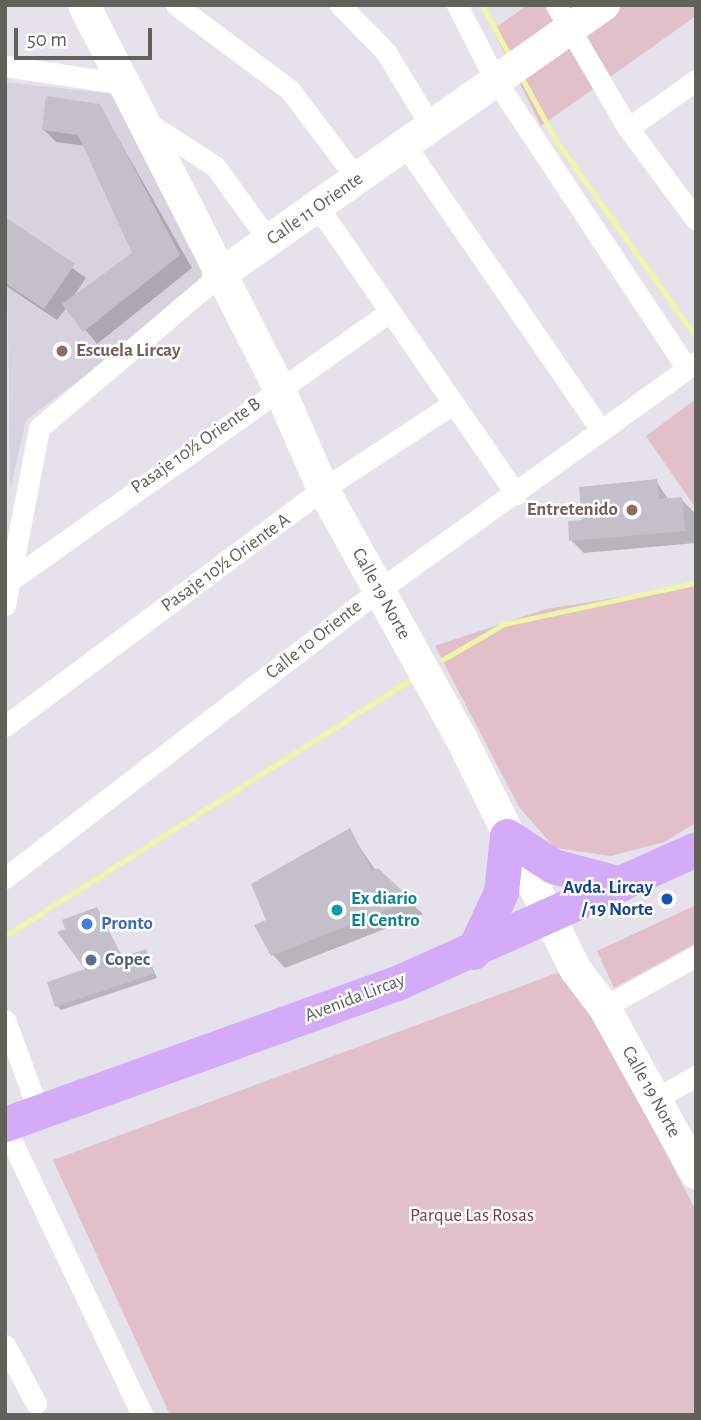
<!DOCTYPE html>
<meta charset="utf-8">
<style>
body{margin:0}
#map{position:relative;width:701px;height:1420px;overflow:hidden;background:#e6e2ec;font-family:"Alegreya Sans",sans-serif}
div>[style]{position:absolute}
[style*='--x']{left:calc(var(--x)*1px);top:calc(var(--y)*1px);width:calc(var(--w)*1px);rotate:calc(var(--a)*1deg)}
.education>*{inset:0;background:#d7d3de}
.green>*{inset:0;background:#e1c0ca}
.shadow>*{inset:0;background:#0003}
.stream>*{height:5px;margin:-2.5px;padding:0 2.5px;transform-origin:2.5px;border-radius:2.5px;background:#edf7a6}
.building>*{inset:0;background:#c3c0c9}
.street>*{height:21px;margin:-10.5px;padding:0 10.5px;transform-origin:10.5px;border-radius:10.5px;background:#fff}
.secondary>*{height:32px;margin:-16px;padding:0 16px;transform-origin:16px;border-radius:16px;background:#fff}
.primary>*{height:35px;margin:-17.5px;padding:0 17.5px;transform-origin:17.5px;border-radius:17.5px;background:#d3abf8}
.dots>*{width:19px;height:19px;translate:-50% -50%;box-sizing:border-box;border:4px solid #fff;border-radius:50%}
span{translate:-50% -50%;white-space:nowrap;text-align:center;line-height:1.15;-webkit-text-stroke:5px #fff;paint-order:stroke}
.street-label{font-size:19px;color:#5f615a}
.education-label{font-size:19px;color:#785e54;font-weight:700}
.left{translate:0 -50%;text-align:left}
.right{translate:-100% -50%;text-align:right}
.transit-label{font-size:19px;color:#164399;font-weight:700}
.culture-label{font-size:19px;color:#0d838f;font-weight:700}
.shop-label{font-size:19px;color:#366cbe;font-weight:700}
.service-label{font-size:19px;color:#4e5e75;font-weight:700}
.park-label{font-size:19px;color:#7f3b4d}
.frame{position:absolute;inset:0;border:7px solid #5f615a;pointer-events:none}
.scale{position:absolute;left:14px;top:28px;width:138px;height:32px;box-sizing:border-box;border:4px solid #5f615a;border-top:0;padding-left:9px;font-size:21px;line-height:24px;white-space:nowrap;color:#5f615a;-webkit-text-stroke:5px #fff;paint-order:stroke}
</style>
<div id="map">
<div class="education">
<div style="clip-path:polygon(5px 82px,113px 94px,210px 282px,26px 420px,10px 491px)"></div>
</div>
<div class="green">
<div style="clip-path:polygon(527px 5px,696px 5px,696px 16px,541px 126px,493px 30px)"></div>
<div style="clip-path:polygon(696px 399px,696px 509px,646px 436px)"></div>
<div style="clip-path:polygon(696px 585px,696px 823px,664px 842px,611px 856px,555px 848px,519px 807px,435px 646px,546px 609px)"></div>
<div style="clip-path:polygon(696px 905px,696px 943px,614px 988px,597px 951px)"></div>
<div style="clip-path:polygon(557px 973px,576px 979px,696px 1211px,696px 1415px,170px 1415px,53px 1160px)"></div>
</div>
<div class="shadow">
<div style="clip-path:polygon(99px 105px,192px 268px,97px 344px,67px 307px,57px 320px,5px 285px,5px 219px,86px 278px,73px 297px,134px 254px,85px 146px,56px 142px,43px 129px)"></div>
<div style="clip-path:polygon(656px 481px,669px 500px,681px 499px,694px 512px,696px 543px,584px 553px,571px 540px)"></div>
<div style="clip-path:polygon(349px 831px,376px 871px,423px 914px,285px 968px,273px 955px,268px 920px)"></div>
<div style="clip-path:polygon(97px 909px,123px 958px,145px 951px,157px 978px,61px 1010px,57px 1006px,87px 970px)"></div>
</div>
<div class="stream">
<div style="--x:482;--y:5;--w:55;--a:61.6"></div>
<div style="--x:524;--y:82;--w:68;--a:61.2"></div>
<div style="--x:557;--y:142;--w:239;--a:54.5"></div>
<div style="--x:442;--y:660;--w:72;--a:-30.1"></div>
<div style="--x:504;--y:624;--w:196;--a:-12.1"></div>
<div style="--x:5;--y:936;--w:483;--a:-32.3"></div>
</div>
<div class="building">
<div style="clip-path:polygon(46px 96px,100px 104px,180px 255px,83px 332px,62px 304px,132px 253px,78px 135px,42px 130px)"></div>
<div style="clip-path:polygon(5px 217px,75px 264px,44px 309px,5px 283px)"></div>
<div style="clip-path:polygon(657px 479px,659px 499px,682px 497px,685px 531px,569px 541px,568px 521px,582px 520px,579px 487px)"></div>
<div style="clip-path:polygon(350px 828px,372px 871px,378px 868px,412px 900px,271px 956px,254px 925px,266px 920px,251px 884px)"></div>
<div style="clip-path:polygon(97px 907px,122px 957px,146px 949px,154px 974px,55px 1007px,47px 982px,85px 969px,57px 932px,65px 929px,62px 920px)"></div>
</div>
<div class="street">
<div style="--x:176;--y:5;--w:142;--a:36.7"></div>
<div style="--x:290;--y:90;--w:111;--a:53"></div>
<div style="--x:340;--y:5;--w:66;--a:45.6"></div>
<div style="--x:386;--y:52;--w:85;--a:58.9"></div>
<div style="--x:457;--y:5;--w:85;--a:62.8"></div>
<div style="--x:496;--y:81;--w:345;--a:56.4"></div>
<div style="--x:556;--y:5;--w:143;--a:59.7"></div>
<div style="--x:628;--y:128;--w:114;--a:53.5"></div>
<div style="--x:5;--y:66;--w:121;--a:8.5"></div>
<div style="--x:143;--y:120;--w:85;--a:32.6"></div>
<div style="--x:215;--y:166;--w:92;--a:54.2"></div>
<div style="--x:628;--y:128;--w:83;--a:-35.2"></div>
<div style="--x:405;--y:145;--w:345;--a:55.5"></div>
<div style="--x:318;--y:207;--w:349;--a:55.4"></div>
<div style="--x:8;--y:582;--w:463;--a:-35.3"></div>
<div style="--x:5;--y:605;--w:180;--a:-79.1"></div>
<div style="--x:39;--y:428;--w:235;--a:-40.3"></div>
<div style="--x:5;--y:726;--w:397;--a:-36.7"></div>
<div style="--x:323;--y:489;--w:153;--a:-33.3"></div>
<div style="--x:5;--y:878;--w:472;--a:-37.6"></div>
<div style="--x:379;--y:590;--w:390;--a:-35.7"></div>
<div style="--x:604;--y:1007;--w:105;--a:-29"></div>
<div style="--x:5;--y:1020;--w:98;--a:69.7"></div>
<div style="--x:655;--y:1099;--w:47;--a:-29.3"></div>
<div style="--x:13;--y:1144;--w:300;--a:64.5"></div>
<div style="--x:5;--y:1345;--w:66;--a:61.9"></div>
</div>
<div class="secondary">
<div style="--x:84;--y:5;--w:430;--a:63"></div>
<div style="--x:279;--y:388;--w:110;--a:66.5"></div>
<div style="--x:323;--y:489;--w:282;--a:61"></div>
<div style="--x:460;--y:736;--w:260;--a:63.7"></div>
<div style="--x:575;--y:969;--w:48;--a:52.7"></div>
<div style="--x:604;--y:1007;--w:190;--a:61"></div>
<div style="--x:218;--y:276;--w:472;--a:-35.1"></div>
</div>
<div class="primary">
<div style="--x:507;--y:836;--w:55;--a:33.1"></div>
<div style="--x:553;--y:866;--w:70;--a:14.8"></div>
<div style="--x:473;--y:952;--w:66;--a:-65"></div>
<div style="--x:501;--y:892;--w:56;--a:-83.9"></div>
<div style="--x:5;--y:1124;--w:419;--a:-19.8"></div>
<div style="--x:399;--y:982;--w:325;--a:-24.1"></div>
</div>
<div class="dots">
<div style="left:62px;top:351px;background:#8d6e63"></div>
<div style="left:632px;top:510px;background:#8d6e63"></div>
<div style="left:667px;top:899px;background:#1a4fb4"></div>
<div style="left:337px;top:910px;background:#0f9aa8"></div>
<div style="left:87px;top:924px;background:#3f7fe0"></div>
<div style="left:91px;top:960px;background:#5c6f8a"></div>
</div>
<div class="street-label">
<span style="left:315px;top:209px;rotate:-35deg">Calle 11 Oriente</span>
<span style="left:196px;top:446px;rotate:-35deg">Pasaje 10½ Oriente B</span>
<span style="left:226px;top:563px;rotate:-36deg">Pasaje 10½ Oriente A</span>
<span style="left:381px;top:594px;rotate:61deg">Calle 19 Norte</span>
<span style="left:314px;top:640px;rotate:-38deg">Calle 10 Oriente</span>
<span style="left:355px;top:998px;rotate:-21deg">Avenida Lircay</span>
<span style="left:651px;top:1092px;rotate:61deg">Calle 19 Norte</span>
</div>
<div class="education-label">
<span class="left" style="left:76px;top:351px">Escuela Lircay</span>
<span class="right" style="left:618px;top:510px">Entretenido</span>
</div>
<div class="transit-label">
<span class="right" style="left:653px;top:899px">Avda. Lircay<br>/ 19 Norte</span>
</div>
<div class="culture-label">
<span class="left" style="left:351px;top:910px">Ex diario<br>El Centro</span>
</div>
<div class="shop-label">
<span class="left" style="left:101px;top:924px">Pronto</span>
</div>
<div class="service-label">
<span class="left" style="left:105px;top:960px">Copec</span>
</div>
<div class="park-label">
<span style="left:472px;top:1216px">Parque Las Rosas</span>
</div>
<div class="frame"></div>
<div class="scale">50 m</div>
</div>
